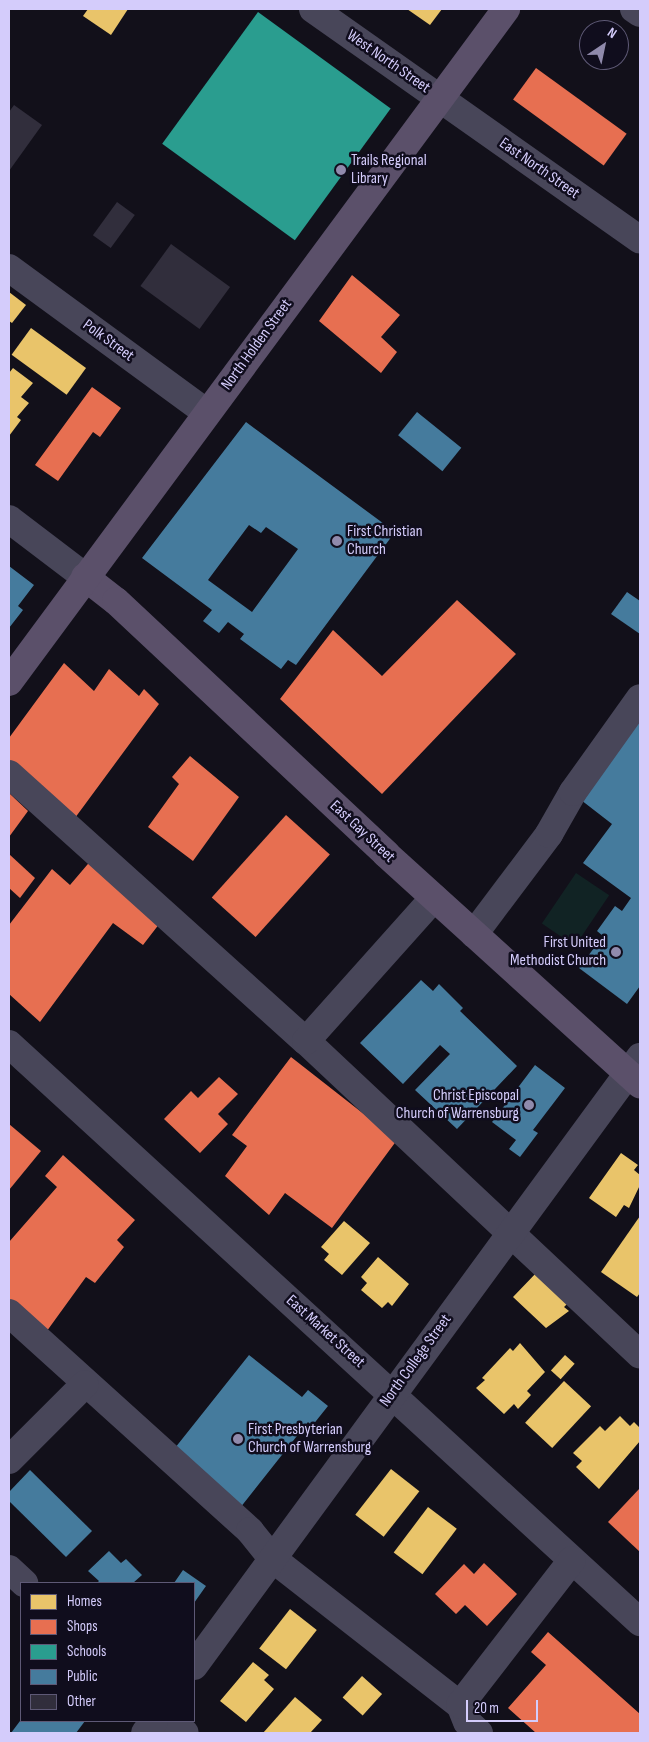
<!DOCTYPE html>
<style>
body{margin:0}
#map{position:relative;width:649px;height:1742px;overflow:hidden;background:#12101a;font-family:"Sofia Sans Condensed",sans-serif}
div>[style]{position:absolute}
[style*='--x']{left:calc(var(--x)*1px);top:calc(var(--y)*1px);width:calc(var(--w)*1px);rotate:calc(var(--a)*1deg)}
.green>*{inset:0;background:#112324;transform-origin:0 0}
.homes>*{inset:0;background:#e9c46a;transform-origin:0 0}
.shops>*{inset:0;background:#e76f51;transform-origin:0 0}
.schools>*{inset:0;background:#2a9d8f;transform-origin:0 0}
.public>*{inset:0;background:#457b9d;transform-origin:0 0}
.building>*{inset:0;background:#312e3c;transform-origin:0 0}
.minor>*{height:28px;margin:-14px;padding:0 14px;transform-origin:14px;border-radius:14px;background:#484659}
.major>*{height:28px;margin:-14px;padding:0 14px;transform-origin:14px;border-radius:14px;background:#5b506a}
.dots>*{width:14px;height:14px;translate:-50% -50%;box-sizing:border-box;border:2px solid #100d1d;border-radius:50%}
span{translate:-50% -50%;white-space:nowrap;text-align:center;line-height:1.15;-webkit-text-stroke:5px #100d1d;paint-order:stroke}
.street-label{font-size:16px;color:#d4ccfb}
.poi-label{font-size:16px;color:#d4ccfb}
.left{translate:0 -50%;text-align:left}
.right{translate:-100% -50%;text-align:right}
.frame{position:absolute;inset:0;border:10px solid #d4ccfb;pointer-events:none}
.legend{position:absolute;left:20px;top:1582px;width:175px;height:140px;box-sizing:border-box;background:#100d1d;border:1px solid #5e5976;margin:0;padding:6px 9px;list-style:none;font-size:15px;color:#d4ccfb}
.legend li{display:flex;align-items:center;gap:10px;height:25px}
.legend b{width:25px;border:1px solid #5e5976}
.north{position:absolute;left:579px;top:20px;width:50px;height:50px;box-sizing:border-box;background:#100d1d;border:1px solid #5e5976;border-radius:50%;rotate:34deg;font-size:14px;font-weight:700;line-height:20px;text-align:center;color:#d4ccfb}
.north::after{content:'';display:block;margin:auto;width:18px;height:22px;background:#908aac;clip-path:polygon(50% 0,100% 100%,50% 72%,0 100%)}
.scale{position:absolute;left:466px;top:1700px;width:72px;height:22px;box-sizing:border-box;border:2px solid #d4ccfb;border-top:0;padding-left:6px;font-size:15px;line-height:18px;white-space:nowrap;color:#d4ccfb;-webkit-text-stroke:4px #100d1d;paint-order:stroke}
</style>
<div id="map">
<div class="green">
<div style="left:576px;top:873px;width:40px;height:61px;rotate:34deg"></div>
</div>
<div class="homes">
<div style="clip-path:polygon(88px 9px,128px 9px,111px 35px,83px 16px)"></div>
<div style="clip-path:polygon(407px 9px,442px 9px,430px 25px)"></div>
<div style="clip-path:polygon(9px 292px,26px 305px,12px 323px,9px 321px)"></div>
<div style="left:31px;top:328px;width:68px;height:33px;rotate:36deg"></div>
<div style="clip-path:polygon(13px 368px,33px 383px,21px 397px,29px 403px,17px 417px,21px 420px,9px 436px,9px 373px)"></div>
<div style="clip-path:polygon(621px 1153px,638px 1165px,634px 1170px,640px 1175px,640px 1185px,629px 1208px,624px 1205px,616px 1217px,589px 1198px)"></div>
<div style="clip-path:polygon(640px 1216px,640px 1293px,637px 1297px,601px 1272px)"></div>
<div style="clip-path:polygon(344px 1221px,370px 1243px,342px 1275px,324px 1260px,329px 1254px,321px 1247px)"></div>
<div style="clip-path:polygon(378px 1257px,409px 1284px,392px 1306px,388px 1302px,382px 1308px,361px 1290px,367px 1283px,361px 1277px)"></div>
<div style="clip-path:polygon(538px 1271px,570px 1301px,564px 1307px,569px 1311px,546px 1328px,513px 1297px)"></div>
<div style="clip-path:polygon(520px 1343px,545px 1372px,527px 1391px,531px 1395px,518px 1409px,514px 1404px,504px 1414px,476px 1388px,485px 1380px,482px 1378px,510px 1348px,513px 1351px)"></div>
<div style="left:565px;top:1355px;width:13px;height:21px;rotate:42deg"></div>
<div style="left:564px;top:1381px;width:37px;height:57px;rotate:43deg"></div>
<div style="clip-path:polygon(620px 1416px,630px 1426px,634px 1422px,640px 1428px,640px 1441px,599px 1489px,576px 1467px,582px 1461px,573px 1453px,600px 1426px,605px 1431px)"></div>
<div style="left:391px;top:1469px;width:36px;height:58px;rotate:38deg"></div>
<div style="left:428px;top:1507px;width:36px;height:57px;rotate:37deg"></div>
<div style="left:290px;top:1609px;width:34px;height:50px;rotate:38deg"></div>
<div style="clip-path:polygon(253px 1662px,269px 1675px,264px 1680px,274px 1689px,246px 1722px,220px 1701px)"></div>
<div style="left:362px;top:1676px;width:27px;height:29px;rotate:42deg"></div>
<div style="clip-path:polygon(295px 1697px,322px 1720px,310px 1733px,263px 1733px)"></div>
</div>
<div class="shops">
<div style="left:536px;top:68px;width:112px;height:39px;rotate:36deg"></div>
<div style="clip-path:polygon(352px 275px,400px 315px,381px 337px,397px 352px,381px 373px,319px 321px)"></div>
<div style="clip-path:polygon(92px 387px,121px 408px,100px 437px,93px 432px,58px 481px,35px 465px)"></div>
<div style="clip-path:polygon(457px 600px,516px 654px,382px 794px,280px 699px,333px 630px,382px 676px)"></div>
<div style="clip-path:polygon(64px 663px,94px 691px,109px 669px,139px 696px,144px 689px,159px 704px,72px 822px,9px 765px,9px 738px)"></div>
<div style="clip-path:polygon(190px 756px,239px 797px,193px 861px,148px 827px,179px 784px,172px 777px)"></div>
<div style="clip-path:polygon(9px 793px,28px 811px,9px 837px)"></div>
<div style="left:286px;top:815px;width:59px;height:111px;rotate:42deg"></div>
<div style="clip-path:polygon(9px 854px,35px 878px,20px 898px,9px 888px)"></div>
<div style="clip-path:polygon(93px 858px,163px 919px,143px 945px,113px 923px,40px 1022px,9px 994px,9px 925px,52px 869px,70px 885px)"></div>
<div style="clip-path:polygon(291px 1057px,397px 1140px,332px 1228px,285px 1193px,269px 1215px,225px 1176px,247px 1146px,232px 1135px)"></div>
<div style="clip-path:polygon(219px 1077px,238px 1094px,218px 1114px,228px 1124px,200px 1153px,164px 1119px,191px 1091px,198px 1098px)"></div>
<div style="clip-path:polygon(9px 1124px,41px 1151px,9px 1190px)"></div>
<div style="clip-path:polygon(63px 1155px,135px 1220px,117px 1240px,124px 1247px,95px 1283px,86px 1277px,44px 1335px,9px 1303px,9px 1242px,57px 1187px,45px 1176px)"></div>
<div style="clip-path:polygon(640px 1488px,640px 1552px,608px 1522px)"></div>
<div style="clip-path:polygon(484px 1563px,517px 1594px,487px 1626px,465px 1605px,456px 1614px,435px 1594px,464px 1564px,474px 1574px)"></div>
<div style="clip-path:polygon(548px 1632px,640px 1714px,640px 1733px,536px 1733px,508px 1708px,546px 1665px,531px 1652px)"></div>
</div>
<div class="schools">
<div style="left:258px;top:12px;width:164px;height:163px;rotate:36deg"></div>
</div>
<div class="public">
<div style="left:417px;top:412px;width:57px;height:30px;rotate:39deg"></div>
<div style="clip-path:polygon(evenodd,246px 422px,395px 532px,296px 665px,288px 660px,281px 669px,240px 639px,244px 634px,228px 622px,219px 633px,203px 621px,212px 610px,142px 558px,246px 422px,249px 525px,261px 533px,266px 527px,298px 549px,252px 612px,208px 580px,249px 525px)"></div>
<div style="clip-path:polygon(9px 566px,34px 585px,18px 606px,23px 610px,9px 628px)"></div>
<div style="clip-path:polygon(627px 592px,640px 601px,640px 634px,611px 614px)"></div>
<div style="clip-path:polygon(640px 719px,640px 986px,627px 1004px,579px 968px,603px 936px,597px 931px,615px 906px,622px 911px,631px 898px,583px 863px,612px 824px,581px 800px)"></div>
<div style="clip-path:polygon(421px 980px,433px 991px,439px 984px,463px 1008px,460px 1011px,517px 1066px,457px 1129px,415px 1090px,450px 1054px,440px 1045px,403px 1084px,360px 1043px)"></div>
<div style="clip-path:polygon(535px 1065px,565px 1088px,533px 1130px,538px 1133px,520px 1157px,509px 1149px,516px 1140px,492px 1122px)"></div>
<div style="clip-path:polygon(249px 1355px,302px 1397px,308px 1390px,328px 1406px,312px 1426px,308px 1422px,240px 1508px,171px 1453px)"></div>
<div style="clip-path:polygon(30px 1470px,92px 1531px,66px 1557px,9px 1501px,9px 1492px)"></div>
<div style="clip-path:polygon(109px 1551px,121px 1563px,126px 1559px,142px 1575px,133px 1583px,97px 1583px,99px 1581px,88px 1571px)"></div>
<div style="clip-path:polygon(183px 1570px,206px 1586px,194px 1603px,194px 1583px,174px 1583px)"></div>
<div style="clip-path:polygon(20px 1721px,85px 1721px,76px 1733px,11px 1733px)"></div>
</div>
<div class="building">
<div style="clip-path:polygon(14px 105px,42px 125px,9px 171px,9px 112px)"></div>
<div style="left:117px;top:202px;width:22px;height:41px;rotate:36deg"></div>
<div style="left:171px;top:244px;width:73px;height:52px;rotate:36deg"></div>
</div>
<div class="minor">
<div style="--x:313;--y:9;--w:400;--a:35.2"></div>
<div style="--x:634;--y:9;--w:7;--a:34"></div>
<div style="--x:9;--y:268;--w:245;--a:36.2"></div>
<div style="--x:9;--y:519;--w:96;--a:37.3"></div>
<div style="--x:9;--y:774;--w:399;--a:42"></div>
<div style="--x:306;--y:1041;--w:458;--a:43.2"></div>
<div style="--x:474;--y:934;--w:125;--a:-53.1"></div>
<div style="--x:549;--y:834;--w:48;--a:-60.3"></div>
<div style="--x:573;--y:792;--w:115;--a:-54.5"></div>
<div style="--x:306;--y:1041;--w:192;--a:-48.2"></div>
<div style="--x:9;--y:1044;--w:856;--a:42.49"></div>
<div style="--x:9;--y:1313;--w:325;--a:42.1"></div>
<div style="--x:250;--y:1531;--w:36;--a:51"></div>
<div style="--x:273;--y:1559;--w:237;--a:38"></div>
<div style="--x:9;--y:1460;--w:107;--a:-45"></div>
<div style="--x:9;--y:1569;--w:21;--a:43"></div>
<div style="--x:194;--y:1666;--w:755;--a:-53.78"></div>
<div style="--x:171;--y:1721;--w:18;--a:41"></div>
<div style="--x:145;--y:1733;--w:15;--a:-53"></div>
<div style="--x:479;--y:1733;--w:16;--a:-137"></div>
<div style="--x:467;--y:1722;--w:18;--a:-112"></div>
<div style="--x:460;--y:1705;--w:183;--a:-52.3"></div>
</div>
<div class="major">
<div style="--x:85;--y:577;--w:39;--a:38"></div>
<div style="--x:116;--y:601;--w:370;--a:43.1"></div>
<div style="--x:386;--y:854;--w:343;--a:42.2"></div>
<div style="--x:9;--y:682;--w:837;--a:-53.55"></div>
</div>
<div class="dots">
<div style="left:341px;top:170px;background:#908aac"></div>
<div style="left:337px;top:541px;background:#908aac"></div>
<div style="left:616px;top:952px;background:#908aac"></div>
<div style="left:529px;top:1105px;background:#908aac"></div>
<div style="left:238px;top:1439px;background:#908aac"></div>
</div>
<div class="street-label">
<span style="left:388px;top:62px;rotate:35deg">West North Street</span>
<span style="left:539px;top:169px;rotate:35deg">East North Street</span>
<span style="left:108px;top:341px;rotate:36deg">Polk Street</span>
<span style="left:257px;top:345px;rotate:-54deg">North Holden Street</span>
<span style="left:362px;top:832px;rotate:43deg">East Gay Street</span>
<span style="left:325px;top:1332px;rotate:42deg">East Market Street</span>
<span style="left:416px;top:1361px;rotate:-54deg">North College Street</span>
</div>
<div class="poi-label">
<span class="left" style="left:351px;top:170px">Trails Regional<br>Library</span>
<span class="left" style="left:347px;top:541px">First Christian<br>Church</span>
<span class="right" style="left:606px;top:952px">First United<br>Methodist Church</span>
<span class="right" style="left:519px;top:1105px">Christ Episcopal<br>Church of Warrensburg</span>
<span class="left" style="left:248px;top:1439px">First Presbyterian<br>Church of Warrensburg</span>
</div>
<div class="frame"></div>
<ul class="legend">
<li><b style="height:14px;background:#e9c46a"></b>Homes</li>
<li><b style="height:14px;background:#e76f51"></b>Shops</li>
<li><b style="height:14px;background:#2a9d8f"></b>Schools</li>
<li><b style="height:14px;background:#457b9d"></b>Public</li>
<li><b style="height:14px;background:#312e3c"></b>Other</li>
</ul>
<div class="north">N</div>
<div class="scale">20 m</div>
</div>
